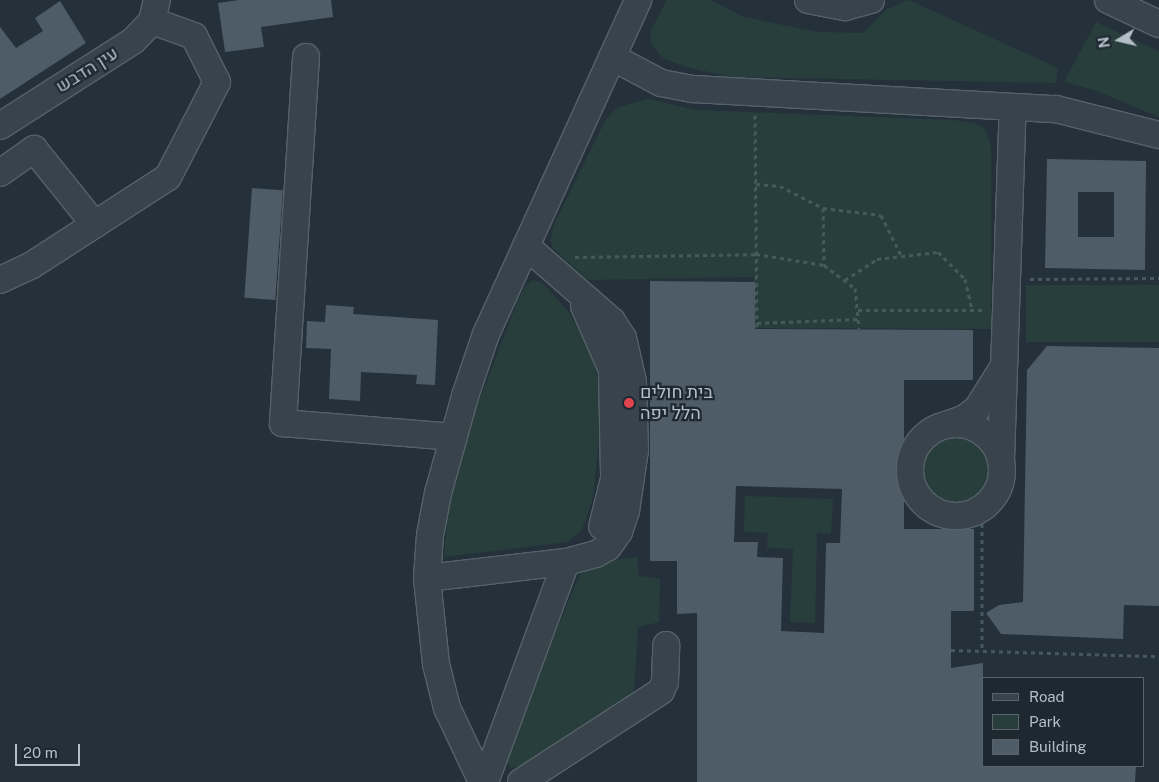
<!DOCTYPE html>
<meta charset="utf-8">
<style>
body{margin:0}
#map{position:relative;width:1159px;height:782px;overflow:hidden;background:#24313b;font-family:"Public Sans",Heebo,sans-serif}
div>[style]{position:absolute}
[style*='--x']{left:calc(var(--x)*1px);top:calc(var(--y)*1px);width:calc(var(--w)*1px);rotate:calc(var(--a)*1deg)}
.green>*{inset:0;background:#273e3c;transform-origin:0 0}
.round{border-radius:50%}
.building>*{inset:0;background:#4e5c67;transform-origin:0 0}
.path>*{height:3px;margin-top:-1.5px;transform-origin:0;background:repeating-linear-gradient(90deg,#465a5a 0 4px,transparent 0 8px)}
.roads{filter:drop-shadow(1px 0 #566169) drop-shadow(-1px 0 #566169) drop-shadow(0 1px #566169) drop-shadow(0 -1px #566169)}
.minor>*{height:26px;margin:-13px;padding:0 13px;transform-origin:13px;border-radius:13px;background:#38434b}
.minor>.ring{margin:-13px;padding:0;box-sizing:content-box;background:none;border:26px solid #38434b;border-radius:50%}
.path-bridge>*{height:3px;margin-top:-1.5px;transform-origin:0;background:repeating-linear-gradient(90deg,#465a5a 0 4px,transparent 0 8px)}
.dots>*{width:14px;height:14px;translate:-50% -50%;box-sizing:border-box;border:2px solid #1d2830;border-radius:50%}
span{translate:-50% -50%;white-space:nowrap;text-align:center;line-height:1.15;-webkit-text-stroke:4.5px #1d2830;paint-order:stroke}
.street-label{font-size:18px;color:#b4bec7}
.poi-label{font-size:18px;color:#b4bec7}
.left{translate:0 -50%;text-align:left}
.legend{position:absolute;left:982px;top:677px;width:162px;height:90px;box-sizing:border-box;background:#1d2830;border:1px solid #59646c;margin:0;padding:6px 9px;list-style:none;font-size:15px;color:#b4bec7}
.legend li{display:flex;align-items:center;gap:10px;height:25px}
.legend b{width:25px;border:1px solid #59646c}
.north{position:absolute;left:1094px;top:15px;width:50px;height:50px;-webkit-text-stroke:4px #1d2830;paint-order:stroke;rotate:261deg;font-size:14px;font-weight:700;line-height:20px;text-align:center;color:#b4bec7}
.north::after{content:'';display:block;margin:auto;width:18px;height:22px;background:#b4bec7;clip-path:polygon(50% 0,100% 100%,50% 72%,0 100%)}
.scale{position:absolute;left:15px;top:744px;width:65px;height:22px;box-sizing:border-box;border:2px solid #b4bec7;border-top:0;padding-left:6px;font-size:15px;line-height:18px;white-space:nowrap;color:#b4bec7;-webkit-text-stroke:4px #1d2830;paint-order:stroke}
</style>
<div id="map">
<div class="green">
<div style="clip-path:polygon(667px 0,711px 0,744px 17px,818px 32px,863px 33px,887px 9px,909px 0,1058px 68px,1056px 83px,732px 77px,686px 67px,663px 58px,652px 45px,650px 32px)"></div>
<div style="clip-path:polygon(1096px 22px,1159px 51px,1159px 117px,1094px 90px,1064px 82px)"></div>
<div style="clip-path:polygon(649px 99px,696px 110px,954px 120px,975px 123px,985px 130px,991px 146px,991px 329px,754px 328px,754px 277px,588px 280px,553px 248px,550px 241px,554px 224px,606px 119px,618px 107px)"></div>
<div style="clip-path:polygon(533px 280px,543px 283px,568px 311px,588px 345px,599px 380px,601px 416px,593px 498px,582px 530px,568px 542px,444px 557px,449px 497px,475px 411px,518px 300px,526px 285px)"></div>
<div style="left:1159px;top:285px;width:57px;height:133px;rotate:90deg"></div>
<div class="round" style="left:921px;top:435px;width:70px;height:70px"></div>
<div style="clip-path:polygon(745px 496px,833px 499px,831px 534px,817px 533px,815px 623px,790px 622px,793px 549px,767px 548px,768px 533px,744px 532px)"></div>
<div style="clip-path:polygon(637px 557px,639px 576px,660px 579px,659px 622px,638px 627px,634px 692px,521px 766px,511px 768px,505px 760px,508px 747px,579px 576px,587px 567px,604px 561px)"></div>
</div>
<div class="building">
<div style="clip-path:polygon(239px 0,331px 0,333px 17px,261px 27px,264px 47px,225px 52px,218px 3px)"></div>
<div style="clip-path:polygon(60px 1px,86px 43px,0 99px,0 27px,16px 48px,43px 31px,35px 18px)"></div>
<div style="clip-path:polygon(evenodd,1047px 159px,1146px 161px,1145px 270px,1045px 268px,1047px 159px,1078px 192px,1114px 192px,1114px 237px,1078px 237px,1078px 192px)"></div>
<div style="left:252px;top:188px;width:31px;height:110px;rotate:4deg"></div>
<div style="clip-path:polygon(evenodd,650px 281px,755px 282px,755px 329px,973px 330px,973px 380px,904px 380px,904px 529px,974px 529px,974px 611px,951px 611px,951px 668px,983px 663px,983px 766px,1136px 766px,1135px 782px,697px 782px,697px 613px,677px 614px,677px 561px,650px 561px,650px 281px,736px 486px,842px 489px,840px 543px,826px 543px,824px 633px,781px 631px,783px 558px,757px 557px,758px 542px,734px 542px,736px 486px)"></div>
<div style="clip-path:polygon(326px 305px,354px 307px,353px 314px,438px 320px,435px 385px,416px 384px,417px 375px,361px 372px,360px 401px,329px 399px,331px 349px,306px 348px,307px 321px,325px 322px)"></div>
<div style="clip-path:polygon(1047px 346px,1159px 348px,1159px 606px,1124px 605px,1123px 639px,1001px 634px,986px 613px,999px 605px,1023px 602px,1027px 370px)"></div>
</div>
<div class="path">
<div style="--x:755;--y:115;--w:214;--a:89.5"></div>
<div style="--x:756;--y:184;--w:24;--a:5"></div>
<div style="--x:780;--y:186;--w:48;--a:27.1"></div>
<div style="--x:823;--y:208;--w:57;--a:89"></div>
<div style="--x:823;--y:208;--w:58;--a:6.9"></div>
<div style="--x:881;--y:215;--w:47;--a:63.4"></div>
<div style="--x:575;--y:257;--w:181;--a:-0.9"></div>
<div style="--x:756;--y:254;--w:69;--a:9.2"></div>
<div style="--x:824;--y:265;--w:39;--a:37"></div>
<div style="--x:855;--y:288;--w:41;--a:84.4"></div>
<div style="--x:1030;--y:279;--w:129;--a:-0.4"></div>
<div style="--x:845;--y:280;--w:38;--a:-33"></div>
<div style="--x:877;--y:259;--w:61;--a:-6.5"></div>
<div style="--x:938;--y:252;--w:38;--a:45"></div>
<div style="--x:965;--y:279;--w:32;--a:77"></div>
<div style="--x:858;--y:310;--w:124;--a:0"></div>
<div style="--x:757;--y:323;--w:102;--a:-2.2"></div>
<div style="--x:982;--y:508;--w:143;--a:90"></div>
</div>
<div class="roads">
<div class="minor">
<div style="--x:808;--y:0;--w:38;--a:11"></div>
<div style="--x:845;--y:7;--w:27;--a:-15"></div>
<div style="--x:1108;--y:0;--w:56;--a:25.2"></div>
<div style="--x:306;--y:57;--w:367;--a:93.6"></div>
<div style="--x:283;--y:423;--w:171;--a:4.7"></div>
<div style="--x:612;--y:57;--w:55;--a:28"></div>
<div style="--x:661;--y:83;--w:33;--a:11"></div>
<div style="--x:693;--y:89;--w:364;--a:3.2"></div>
<div style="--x:1056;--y:109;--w:106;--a:14.2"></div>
<div style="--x:0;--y:126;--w:158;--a:-32.6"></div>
<div style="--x:133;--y:41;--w:28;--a:-46"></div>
<div style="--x:152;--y:21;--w:22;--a:-77"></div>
<div style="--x:0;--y:173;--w:42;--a:-35.2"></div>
<div style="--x:34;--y:149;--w:97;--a:51.2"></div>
<div style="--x:0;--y:280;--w:35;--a:-25"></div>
<div style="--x:32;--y:265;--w:162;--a:-32.9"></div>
<div style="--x:168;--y:177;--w:107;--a:-62.7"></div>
<div style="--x:217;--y:82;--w:51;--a:-116.6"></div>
<div style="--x:194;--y:36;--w:45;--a:-160.3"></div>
<div style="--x:584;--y:306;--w:70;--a:66.4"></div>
<div style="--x:612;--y:370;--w:109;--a:88.9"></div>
<div style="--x:614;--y:479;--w:49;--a:104"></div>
<div class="ring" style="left:910px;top:424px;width:66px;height:66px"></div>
<div style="--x:946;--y:425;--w:20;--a:-20"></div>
<div style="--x:965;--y:418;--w:15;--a:-37"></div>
<div style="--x:977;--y:409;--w:47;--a:-58"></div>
<div style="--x:1001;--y:460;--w:353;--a:-88.1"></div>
<div style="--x:427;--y:578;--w:140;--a:-6.6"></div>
<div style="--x:566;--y:562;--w:31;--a:-15"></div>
<div style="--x:596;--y:554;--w:14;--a:-30"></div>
<div style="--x:608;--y:547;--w:19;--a:-54"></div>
<div style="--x:619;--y:532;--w:22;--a:-72"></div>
<div style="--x:626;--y:511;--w:62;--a:-81.6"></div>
<div style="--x:635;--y:450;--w:68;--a:-91.7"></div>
<div style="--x:633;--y:382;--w:45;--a:-102.8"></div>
<div style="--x:623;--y:338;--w:20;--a:-123"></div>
<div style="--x:612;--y:321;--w:114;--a:-138.9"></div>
<div style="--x:482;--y:782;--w:82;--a:-115.3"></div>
<div style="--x:447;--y:708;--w:45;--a:-104"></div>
<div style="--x:436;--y:664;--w:86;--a:-96"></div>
<div style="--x:427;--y:578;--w:43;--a:-86"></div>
<div style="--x:430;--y:535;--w:43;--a:-79.2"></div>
<div style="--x:438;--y:493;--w:101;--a:-74.4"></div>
<div style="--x:465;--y:396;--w:65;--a:-71.3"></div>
<div style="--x:486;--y:334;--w:367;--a:-65.5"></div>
<div style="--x:485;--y:782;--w:234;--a:-69.8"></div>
<div style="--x:521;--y:782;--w:167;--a:-33"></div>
<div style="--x:661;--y:691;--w:10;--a:-66"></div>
<div style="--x:665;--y:682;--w:37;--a:-88"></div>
</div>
</div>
<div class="path-bridge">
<div style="--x:951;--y:650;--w:208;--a:1.7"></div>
</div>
<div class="dots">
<div style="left:629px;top:403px;background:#e0444e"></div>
</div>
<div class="street-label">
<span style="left:87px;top:70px;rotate:-32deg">עין הדבש</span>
</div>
<div class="poi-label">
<span class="left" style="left:640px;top:403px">בית חולים<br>הלל יפה</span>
</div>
<ul class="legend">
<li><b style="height:6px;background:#38434b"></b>Road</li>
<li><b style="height:14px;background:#273e3c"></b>Park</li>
<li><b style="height:14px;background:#4e5c67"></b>Building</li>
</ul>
<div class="north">N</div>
<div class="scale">20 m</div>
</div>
